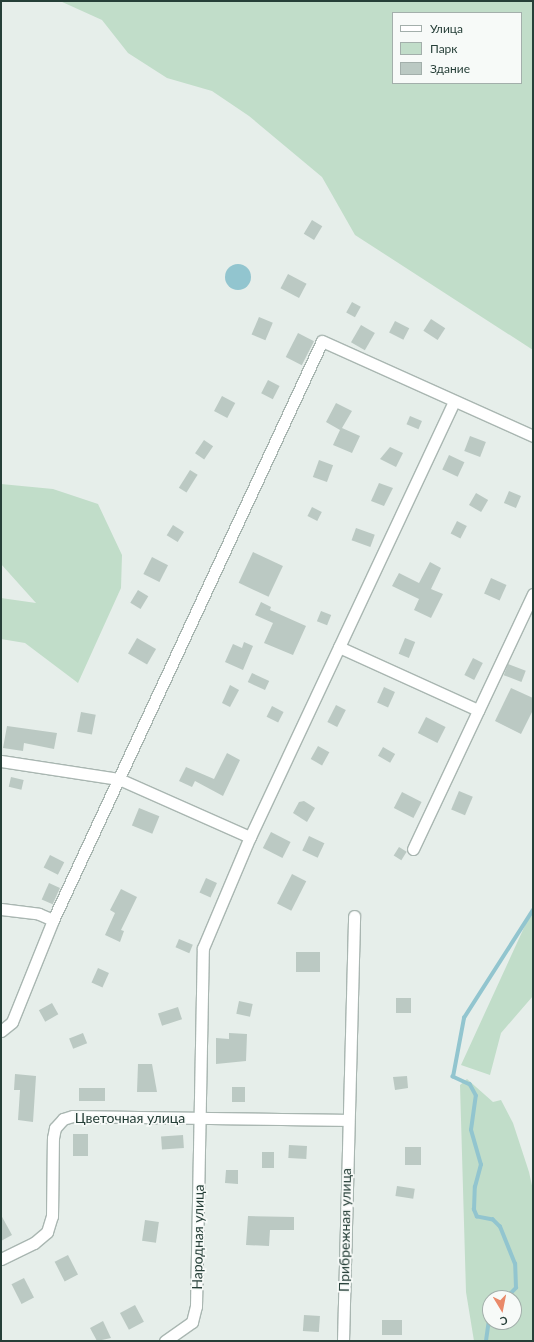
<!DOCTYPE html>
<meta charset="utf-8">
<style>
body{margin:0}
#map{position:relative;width:534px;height:1342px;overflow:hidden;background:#e6eeea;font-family:Lato,sans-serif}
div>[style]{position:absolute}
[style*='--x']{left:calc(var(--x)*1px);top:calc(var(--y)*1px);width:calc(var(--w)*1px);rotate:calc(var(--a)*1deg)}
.green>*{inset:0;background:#c1ddc9}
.water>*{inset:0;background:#92c5cf}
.round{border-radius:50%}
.stream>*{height:3.5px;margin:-1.75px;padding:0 1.75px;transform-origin:1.75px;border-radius:1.75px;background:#92c5cf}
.building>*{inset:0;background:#bbc9c3;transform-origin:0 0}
.roads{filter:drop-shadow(1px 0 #a9b6b1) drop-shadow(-1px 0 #a9b6b1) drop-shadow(0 1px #a9b6b1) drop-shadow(0 -1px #a9b6b1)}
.street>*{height:11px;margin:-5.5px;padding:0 5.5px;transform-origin:5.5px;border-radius:5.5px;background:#fff}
span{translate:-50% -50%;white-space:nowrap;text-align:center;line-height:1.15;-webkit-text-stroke:3.5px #f7faf8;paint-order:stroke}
.street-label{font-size:14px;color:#263f38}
.frame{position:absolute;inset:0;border:2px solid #263f38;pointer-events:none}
.legend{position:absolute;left:392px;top:12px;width:130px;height:72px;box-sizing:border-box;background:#f7faf8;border:1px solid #a3afab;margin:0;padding:5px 7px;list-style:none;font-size:12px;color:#263f38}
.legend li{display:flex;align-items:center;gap:8px;height:20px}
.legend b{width:20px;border:1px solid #a3afab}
.north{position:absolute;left:482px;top:1290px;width:40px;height:40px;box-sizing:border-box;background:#f7faf8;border:1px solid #a3afab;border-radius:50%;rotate:170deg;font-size:11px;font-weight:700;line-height:16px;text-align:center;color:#263f38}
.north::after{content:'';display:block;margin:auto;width:14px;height:18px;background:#e98969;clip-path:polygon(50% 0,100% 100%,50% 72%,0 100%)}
</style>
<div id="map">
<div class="green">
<div style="clip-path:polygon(evenodd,60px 1px,533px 1px,533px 350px,355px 235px,322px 177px,249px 116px,212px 91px,167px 78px,128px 53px,102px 20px,60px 1px,393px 13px,521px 13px,521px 83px,393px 83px,393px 13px)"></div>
<div style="clip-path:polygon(1px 484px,53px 489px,98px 504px,122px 555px,121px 588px,78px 683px,25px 643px,1px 639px,1px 598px,36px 603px,1px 564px)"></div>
<div style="clip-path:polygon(533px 908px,533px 996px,501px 1033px,490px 1075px,461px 1065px)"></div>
<div style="clip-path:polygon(evenodd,467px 1079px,493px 1102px,501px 1100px,513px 1123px,529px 1172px,533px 1190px,533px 1341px,474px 1341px,466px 1292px,460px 1085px,467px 1079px,490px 1298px,514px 1298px,514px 1322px,490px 1322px,490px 1298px)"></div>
</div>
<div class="water">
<div class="round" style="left:225px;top:264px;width:26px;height:26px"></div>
</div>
<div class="stream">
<div style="--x:506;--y:1298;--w:14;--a:-45"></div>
<div style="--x:516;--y:1288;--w:24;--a:-92"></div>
<div style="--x:515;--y:1264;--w:40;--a:-112"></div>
<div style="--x:500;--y:1227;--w:10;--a:-135"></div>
<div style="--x:493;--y:1220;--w:16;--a:-169"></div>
<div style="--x:477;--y:1217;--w:8;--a:-113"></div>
<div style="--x:474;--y:1210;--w:23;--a:-88"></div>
<div style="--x:475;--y:1187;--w:23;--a:-75"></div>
<div style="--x:481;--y:1165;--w:36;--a:-106"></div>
<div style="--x:471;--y:1130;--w:34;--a:-82"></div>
<div style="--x:476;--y:1096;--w:13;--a:-119"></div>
<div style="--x:470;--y:1085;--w:19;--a:-155"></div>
<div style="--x:453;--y:1077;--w:60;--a:-79.4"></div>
<div style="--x:464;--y:1018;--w:128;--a:-57.4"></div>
<div style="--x:486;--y:1341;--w:27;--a:-82"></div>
</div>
<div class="building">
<div style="left:312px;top:220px;width:12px;height:16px;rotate:31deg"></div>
<div style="left:288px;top:274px;width:21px;height:16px;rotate:28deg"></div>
<div style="left:352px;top:302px;width:10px;height:12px;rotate:29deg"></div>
<div style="left:259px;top:317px;width:15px;height:19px;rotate:23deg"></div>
<div style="left:431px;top:319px;width:17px;height:14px;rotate:33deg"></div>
<div style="left:395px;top:321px;width:16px;height:13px;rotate:27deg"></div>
<div style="left:361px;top:325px;width:16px;height:20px;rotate:30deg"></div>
<div style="left:298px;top:333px;width:18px;height:27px;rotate:27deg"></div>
<div style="left:268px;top:380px;width:13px;height:15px;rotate:27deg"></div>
<div style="left:222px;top:396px;width:15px;height:17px;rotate:28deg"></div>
<div style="clip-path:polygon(336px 403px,352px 411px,342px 428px,360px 436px,352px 453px,333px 445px,340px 430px,326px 422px)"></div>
<div style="left:410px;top:416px;width:13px;height:9px;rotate:23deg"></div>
<div style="left:470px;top:436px;width:17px;height:16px;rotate:21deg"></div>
<div style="left:204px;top:440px;width:11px;height:16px;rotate:34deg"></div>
<div style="clip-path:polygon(390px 447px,403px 453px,396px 467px,380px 459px)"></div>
<div style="left:449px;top:455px;width:17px;height:16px;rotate:25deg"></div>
<div style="left:319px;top:460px;width:15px;height:18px;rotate:20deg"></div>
<div style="left:190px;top:470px;width:9px;height:21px;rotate:32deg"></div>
<div style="clip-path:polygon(379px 483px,393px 488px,384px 506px,371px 501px)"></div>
<div style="left:509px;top:491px;width:13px;height:13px;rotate:23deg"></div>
<div style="left:476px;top:493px;width:14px;height:14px;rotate:30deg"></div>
<div style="left:312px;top:507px;width:11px;height:10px;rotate:27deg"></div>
<div style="left:457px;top:521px;width:11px;height:14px;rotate:27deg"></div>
<div style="left:173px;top:525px;width:13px;height:12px;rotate:32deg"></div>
<div style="left:356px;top:528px;width:20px;height:13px;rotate:20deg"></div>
<div style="left:253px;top:552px;width:33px;height:34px;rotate:25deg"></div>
<div style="left:152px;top:557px;width:18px;height:19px;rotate:27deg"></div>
<div style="clip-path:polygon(430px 562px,441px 568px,431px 589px,443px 594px,431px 618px,414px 610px,419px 599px,392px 586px,399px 573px,419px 583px)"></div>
<div style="left:491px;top:578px;width:17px;height:17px;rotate:24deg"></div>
<div style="left:138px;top:590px;width:12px;height:15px;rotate:31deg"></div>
<div style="clip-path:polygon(261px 602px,271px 607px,270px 610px,306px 626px,293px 655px,264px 643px,273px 623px,255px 615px)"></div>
<div style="left:321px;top:611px;width:11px;height:11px;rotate:22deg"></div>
<div style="left:137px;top:638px;width:22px;height:18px;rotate:30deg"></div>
<div style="left:405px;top:638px;width:11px;height:17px;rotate:22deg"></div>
<div style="clip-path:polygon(244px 642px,253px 646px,243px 670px,225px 662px,233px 644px,242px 648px)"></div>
<div style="left:473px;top:658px;width:11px;height:19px;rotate:27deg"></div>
<div style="left:508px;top:664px;width:19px;height:12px;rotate:21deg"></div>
<div style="left:252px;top:673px;width:19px;height:10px;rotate:25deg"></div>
<div style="clip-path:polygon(230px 685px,239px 690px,230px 707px,222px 703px)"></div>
<div style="left:384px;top:687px;width:12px;height:17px;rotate:24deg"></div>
<div style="clip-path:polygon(511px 688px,533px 698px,533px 710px,521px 734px,495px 721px)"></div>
<div style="left:336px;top:705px;width:11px;height:19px;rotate:27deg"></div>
<div style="left:272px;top:706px;width:13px;height:12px;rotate:27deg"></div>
<div style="left:81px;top:712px;width:15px;height:20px;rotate:11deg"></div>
<div style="left:426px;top:717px;width:22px;height:18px;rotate:27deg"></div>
<div style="clip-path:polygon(7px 726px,57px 733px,54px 749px,24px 743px,23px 751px,3px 748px)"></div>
<div style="left:318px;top:746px;width:13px;height:15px;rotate:29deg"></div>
<div style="left:383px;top:747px;width:14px;height:10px;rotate:30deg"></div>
<div style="clip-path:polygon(227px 753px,240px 760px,223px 796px,195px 781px,192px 787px,179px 781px,186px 767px,214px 779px)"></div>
<div style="left:11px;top:777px;width:13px;height:10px;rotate:13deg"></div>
<div style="left:459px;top:791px;width:15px;height:20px;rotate:23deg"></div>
<div style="left:402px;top:792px;width:22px;height:18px;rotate:27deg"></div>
<div style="clip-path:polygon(304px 801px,315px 808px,307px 822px,293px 813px,299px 802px)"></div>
<div style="left:139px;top:808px;width:22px;height:19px;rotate:22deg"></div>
<div style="left:271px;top:832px;width:22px;height:18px;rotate:27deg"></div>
<div style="left:309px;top:836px;width:17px;height:16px;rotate:25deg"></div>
<div style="left:399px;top:847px;width:9px;height:10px;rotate:32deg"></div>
<div style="left:50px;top:855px;width:16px;height:14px;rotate:27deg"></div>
<div style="left:292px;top:874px;width:16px;height:33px;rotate:27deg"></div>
<div style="left:206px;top:878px;width:12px;height:16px;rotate:24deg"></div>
<div style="left:49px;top:883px;width:12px;height:18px;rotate:24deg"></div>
<div style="clip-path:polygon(121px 889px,137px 897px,121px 930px,124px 931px,120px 942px,105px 935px,115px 913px,110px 910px)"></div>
<div style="left:179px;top:939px;width:15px;height:9px;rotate:23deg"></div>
<div style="left:296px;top:952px;width:24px;height:20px"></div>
<div style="left:98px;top:968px;width:12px;height:16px;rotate:24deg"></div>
<div style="left:396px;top:998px;width:15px;height:15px"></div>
<div style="left:239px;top:1001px;width:14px;height:13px;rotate:12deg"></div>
<div style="left:52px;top:1003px;width:13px;height:15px;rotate:61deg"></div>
<div style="left:178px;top:1007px;width:13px;height:21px;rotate:72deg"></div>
<div style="left:83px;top:1033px;width:11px;height:15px;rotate:68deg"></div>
<div style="clip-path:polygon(229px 1033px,247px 1034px,246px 1061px,216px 1064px,216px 1038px,229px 1039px)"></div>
<div style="clip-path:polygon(138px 1064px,152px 1064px,157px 1092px,137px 1092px)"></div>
<div style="clip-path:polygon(15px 1074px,36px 1076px,33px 1122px,18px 1120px,20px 1090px,14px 1090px)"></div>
<div style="clip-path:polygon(407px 1076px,408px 1088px,395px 1090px,393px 1077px)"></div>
<div style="left:232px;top:1087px;width:13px;height:15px"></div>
<div style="left:79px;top:1088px;width:26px;height:13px"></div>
<div style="left:73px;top:1134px;width:15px;height:22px"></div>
<div style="left:183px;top:1135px;width:13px;height:22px;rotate:86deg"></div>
<div style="left:289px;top:1145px;width:18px;height:13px;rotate:3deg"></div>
<div style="left:405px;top:1147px;width:16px;height:18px"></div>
<div style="left:262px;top:1152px;width:12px;height:16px"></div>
<div style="clip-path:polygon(226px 1170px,238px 1170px,238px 1184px,225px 1183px)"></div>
<div style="left:397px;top:1186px;width:18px;height:10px;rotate:9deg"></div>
<div style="clip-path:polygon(1px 1215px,12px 1235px,1px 1241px)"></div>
<div style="clip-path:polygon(248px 1216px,294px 1217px,294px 1230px,270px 1230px,269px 1246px,246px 1245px)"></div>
<div style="left:145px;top:1220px;width:14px;height:21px;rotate:8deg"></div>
<div style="left:68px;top:1255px;width:22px;height:15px;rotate:63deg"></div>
<div style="left:24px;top:1278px;width:22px;height:14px;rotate:63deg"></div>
<div style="left:135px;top:1305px;width:19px;height:17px;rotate:62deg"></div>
<div style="left:304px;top:1315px;width:16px;height:16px;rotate:4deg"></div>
<div style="left:402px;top:1320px;width:15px;height:20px;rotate:90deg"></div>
<div style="clip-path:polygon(103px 1321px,111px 1338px,97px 1341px,90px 1328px)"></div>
</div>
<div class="roads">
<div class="street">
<div style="--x:339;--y:647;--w:153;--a:24.4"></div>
<div style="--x:1;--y:761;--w:119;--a:8.7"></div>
<div style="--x:119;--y:779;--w:143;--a:23.9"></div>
<div style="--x:413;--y:849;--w:282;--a:-64.8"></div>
<div style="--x:1;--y:909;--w:38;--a:7"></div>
<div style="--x:39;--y:914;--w:15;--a:23"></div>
<div style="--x:1;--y:1031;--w:14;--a:-39"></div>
<div style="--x:12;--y:1022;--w:110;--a:-68.1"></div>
<div style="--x:53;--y:920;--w:638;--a:-65.08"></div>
<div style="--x:322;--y:341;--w:231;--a:24.2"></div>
<div style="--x:1;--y:1259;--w:37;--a:-26"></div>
<div style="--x:34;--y:1243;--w:17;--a:-40"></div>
<div style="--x:47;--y:1232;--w:17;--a:-73"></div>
<div style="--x:52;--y:1216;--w:78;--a:-89.3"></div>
<div style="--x:53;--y:1138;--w:10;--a:-79"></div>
<div style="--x:55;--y:1128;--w:12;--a:-48"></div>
<div style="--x:63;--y:1119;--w:10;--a:-17"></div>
<div style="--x:73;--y:1116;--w:274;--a:0.8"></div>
<div style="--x:165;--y:1341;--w:33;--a:-35"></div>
<div style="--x:192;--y:1322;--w:16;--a:-76"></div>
<div style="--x:196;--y:1306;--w:358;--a:-88.9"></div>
<div style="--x:203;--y:948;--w:121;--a:-67.1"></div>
<div style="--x:250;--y:837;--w:481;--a:-64.9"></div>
<div style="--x:343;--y:1341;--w:425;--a:-88.5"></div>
</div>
</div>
<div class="street-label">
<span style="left:130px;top:1118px">Цветочная улица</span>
<span style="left:345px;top:1230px;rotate:-89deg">Прибрежная улица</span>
<span style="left:198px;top:1237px;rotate:-89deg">Народная улица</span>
</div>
<div class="frame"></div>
<ul class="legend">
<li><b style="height:5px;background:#fff"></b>Улица</li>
<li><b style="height:11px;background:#c1ddc9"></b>Парк</li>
<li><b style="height:11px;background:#bbc9c3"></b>Здание</li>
</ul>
<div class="north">С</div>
</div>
